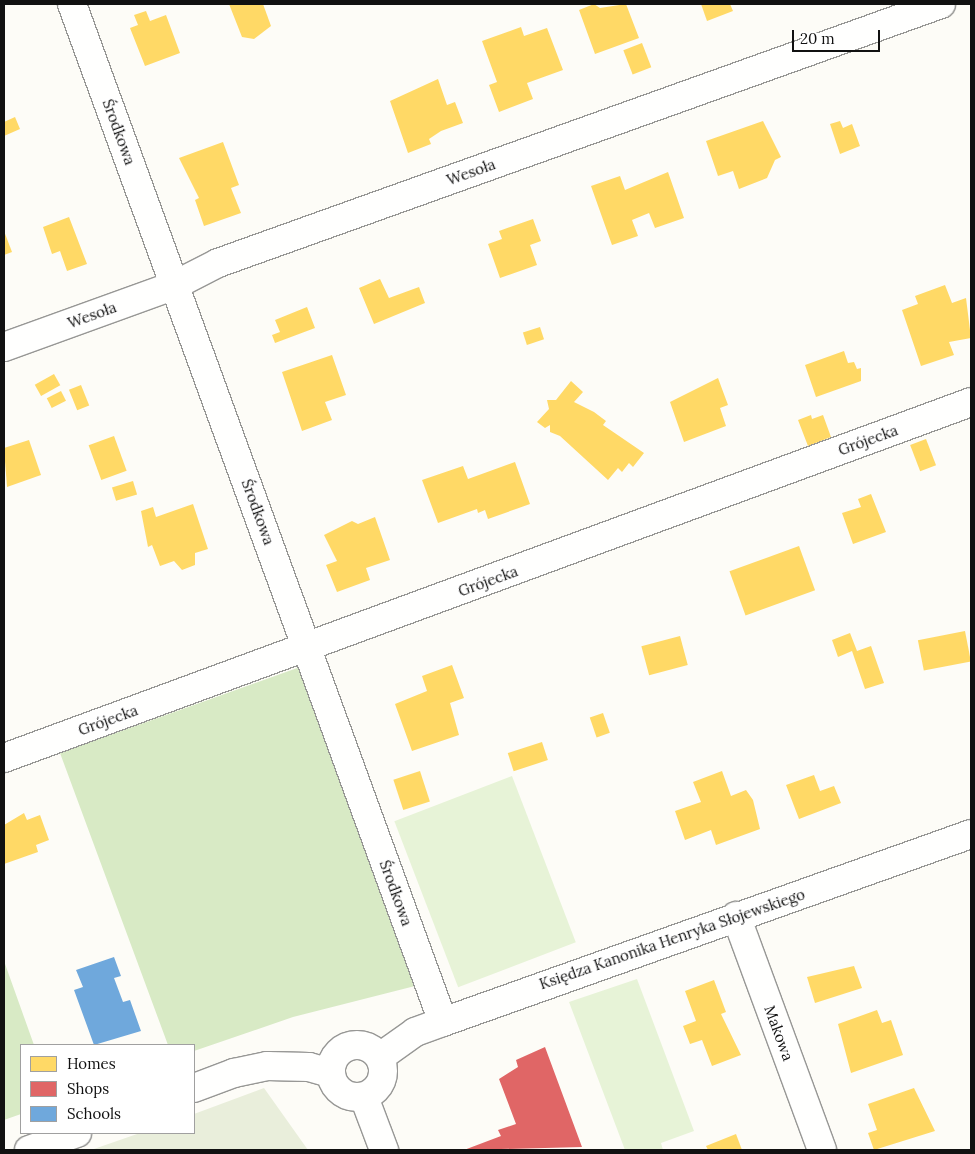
<!DOCTYPE html>
<meta charset="utf-8">
<style>
body{margin:0}
#map{position:relative;width:975px;height:1154px;overflow:hidden;background:#fdfcf7;font-family:Lora,serif}
div>[style]{position:absolute}
[style*='--x']{left:calc(var(--x)*1px);top:calc(var(--y)*1px);width:calc(var(--w)*1px);rotate:calc(var(--a)*1deg)}
.green>*{inset:0;background:#e7f3d7;transform-origin:0 0}
.forest>*{inset:0;background:#d8eac5}
.cemetery>*{inset:0;background:#e9eedb}
.homes>*{inset:0;background:#ffd966;transform-origin:0 0}
.shops>*{inset:0;background:#e06666}
.schools>*{inset:0;background:#6fa8dc}
.roads{filter:drop-shadow(1px 0 #979795) drop-shadow(-1px 0 #979795) drop-shadow(0 1px #979795) drop-shadow(0 -1px #979795)}
.minor>*{height:28px;margin:-14px;padding:0 14px;transform-origin:14px;border-radius:14px;background:#fffffe}
.tertiary>*{height:28px;margin:-14px;padding:0 14px;transform-origin:14px;border-radius:14px;background:#fffffe}
.tertiary>.ring{margin:-14px;padding:0;box-sizing:content-box;background:none;border:28px solid #fffffe;border-radius:50%}
span{translate:-50% -50%;white-space:nowrap;text-align:center;line-height:1.15;-webkit-text-stroke:5px #fff;paint-order:stroke}
.street-label{font-size:15px;color:#111}
.frame{position:absolute;inset:0;border:5px solid #111;pointer-events:none}
.legend{position:absolute;left:20px;top:1044px;width:175px;height:90px;box-sizing:border-box;background:#fff;border:1px solid #a0a0a0;margin:0;padding:6px 9px;list-style:none;font-size:15px;color:#111}
.legend li{display:flex;align-items:center;gap:10px;height:25px}
.legend b{width:25px;border:1px solid #a0a0a0}
.scale{position:absolute;left:792px;top:30px;width:88px;height:22px;box-sizing:border-box;border:2px solid #111;border-top:0;padding-left:6px;font-size:15px;line-height:18px;white-space:nowrap;color:#111;-webkit-text-stroke:4px #fff;paint-order:stroke}
</style>
<div id="map">
<div class="green">
<div style="left:512px;top:776px;width:178px;height:126px;rotate:69deg"></div>
<div style="clip-path:polygon(637px 979px,694px 1131px,661px 1143px,663px 1150px,625px 1150px,569px 1002px)"></div>
</div>
<div class="forest">
<div style="clip-path:polygon(300px 667px,415px 986px,293px 1017px,194px 1051px,194px 1045px,168px 1045px,60px 753px)"></div>
<div style="clip-path:polygon(4px 961px,34px 1045px,21px 1045px,21px 1114px,4px 1120px)"></div>
</div>
<div class="cemetery">
<div style="clip-path:polygon(264px 1088px,308px 1150px,91px 1150px,140px 1133px,194px 1133px,194px 1114px)"></div>
</div>
<div class="homes">
<div style="clip-path:polygon(229px 4px,263px 4px,271px 26px,254px 39px,242px 37px)"></div>
<div style="clip-path:polygon(594px 4px,600px 8px,626px 4px,639px 38px,595px 54px,579px 10px)"></div>
<div style="clip-path:polygon(701px 4px,730px 4px,733px 11px,707px 21px)"></div>
<div style="clip-path:polygon(146px 11px,150px 21px,166px 15px,180px 53px,145px 66px,130px 28px,138px 25px,134px 15px)"></div>
<div style="clip-path:polygon(521px 27px,524px 36px,547px 28px,563px 70px,527px 83px,533px 99px,499px 112px,489px 85px,497px 82px,482px 41px)"></div>
<div style="left:642px;top:43px;width:26px;height:20px;rotate:69deg"></div>
<div style="clip-path:polygon(438px 79px,447px 105px,455px 102px,463px 123px,441px 131px,429px 139px,431px 144px,408px 153px,390px 101px)"></div>
<div style="clip-path:polygon(15px 117px,20px 129px,4px 136px,4px 122px)"></div>
<div style="clip-path:polygon(763px 121px,781px 157px,775px 160px,767px 178px,739px 189px,733px 171px,718px 176px,706px 141px)"></div>
<div style="clip-path:polygon(840px 121px,843px 128px,852px 124px,860px 146px,840px 154px,830px 124px)"></div>
<div style="clip-path:polygon(223px 142px,239px 185px,231px 188px,241px 213px,204px 226px,195px 200px,199px 198px,179px 158px)"></div>
<div style="clip-path:polygon(668px 172px,684px 218px,655px 228px,649px 213px,632px 220px,638px 236px,612px 245px,591px 186px,620px 176px,625px 190px)"></div>
<div style="clip-path:polygon(69px 217px,87px 264px,67px 271px,60px 251px,52px 254px,43px 227px)"></div>
<div style="clip-path:polygon(533px 219px,541px 241px,530px 245px,537px 265px,500px 278px,488px 244px,502px 239px,499px 231px)"></div>
<div style="clip-path:polygon(4px 231px,12px 252px,4px 255px)"></div>
<div style="clip-path:polygon(380px 279px,389px 298px,419px 287px,425px 303px,374px 324px,359px 288px)"></div>
<div style="clip-path:polygon(945px 285px,952px 303px,966px 298px,971px 338px,949px 342px,954px 355px,921px 366px,902px 310px,918px 304px,915px 296px)"></div>
<div style="clip-path:polygon(307px 307px,315px 328px,275px 343px,272px 335px,280px 332px,275px 320px)"></div>
<div style="left:540px;top:327px;width:13px;height:18px;rotate:72deg"></div>
<div style="clip-path:polygon(844px 351px,848px 363px,854px 362px,857px 369px,861px 368px,861px 381px,816px 397px,805px 365px)"></div>
<div style="clip-path:polygon(332px 355px,346px 395px,325px 402px,332px 420px,302px 431px,282px 372px)"></div>
<div style="left:54px;top:374px;width:13px;height:22px;rotate:61deg"></div>
<div style="clip-path:polygon(718px 378px,728px 405px,720px 408px,726px 426px,684px 442px,670px 402px)"></div>
<div style="clip-path:polygon(571px 381px,583px 392px,574px 402px,594px 412px,606px 421px,603px 425px,644px 453px,633px 467px,629px 463px,622px 472px,618px 468px,608px 480px,560px 436px,550px 432px,550px 425px,545px 428px,537px 422px,549px 409px,547px 400px,556px 400px)"></div>
<div style="left:81px;top:385px;width:22px;height:13px;rotate:68deg"></div>
<div style="left:61px;top:391px;width:11px;height:16px;rotate:63deg"></div>
<div style="clip-path:polygon(811px 415px,812px 419px,823px 415px,831px 437px,808px 446px,798px 420px)"></div>
<div style="left:114px;top:436px;width:37px;height:27px;rotate:70deg"></div>
<div style="left:926px;top:439px;width:28px;height:17px;rotate:69deg"></div>
<div style="clip-path:polygon(29px 440px,41px 475px,7px 487px,4px 448px)"></div>
<div style="clip-path:polygon(515px 462px,530px 504px,488px 519px,485px 510px,478px 513px,477px 509px,438px 523px,422px 480px,463px 466px,468px 479px)"></div>
<div style="left:133px;top:481px;width:14px;height:22px;rotate:73deg"></div>
<div style="clip-path:polygon(871px 494px,886px 532px,853px 544px,842px 513px,861px 507px,858px 499px)"></div>
<div style="clip-path:polygon(193px 504px,208px 549px,195px 553px,195px 565px,182px 570px,174px 561px,160px 566px,152px 545px,148px 547px,141px 511px,153px 507px,156px 517px)"></div>
<div style="clip-path:polygon(375px 517px,390px 560px,366px 568px,370px 580px,337px 592px,326px 565px,337px 561px,324px 535px,352px 521px,358px 524px)"></div>
<div style="left:799px;top:546px;width:47px;height:74px;rotate:70deg"></div>
<div style="left:965px;top:631px;width:31px;height:48px;rotate:79deg"></div>
<div style="clip-path:polygon(850px 633px,857px 651px,871px 646px,884px 683px,865px 689px,852px 651px,838px 657px,832px 640px)"></div>
<div style="left:680px;top:636px;width:30px;height:40px;rotate:75deg"></div>
<div style="clip-path:polygon(452px 665px,464px 698px,450px 703px,459px 735px,412px 751px,395px 704px,427px 691px,422px 676px)"></div>
<div style="left:603px;top:713px;width:21px;height:14px;rotate:71deg"></div>
<div style="left:542px;top:742px;width:19px;height:36px;rotate:72deg"></div>
<div style="left:420px;top:771px;width:32px;height:28px;rotate:72deg"></div>
<div style="clip-path:polygon(722px 771px,731px 796px,746px 790px,753px 800px,760px 829px,716px 845px,711px 830px,685px 840px,675px 811px,701px 802px,693px 782px)"></div>
<div style="clip-path:polygon(814px 775px,820px 791px,834px 786px,841px 803px,799px 819px,786px 785px)"></div>
<div style="clip-path:polygon(24px 813px,27px 820px,40px 815px,49px 840px,36px 845px,38px 852px,4px 864px,4px 825px)"></div>
<div style="clip-path:polygon(854px 966px,862px 988px,815px 1003px,807px 977px)"></div>
<div style="clip-path:polygon(714px 980px,726px 1012px,721px 1014px,741px 1055px,712px 1066px,702px 1040px,690px 1044px,683px 1026px,696px 1021px,685px 991px)"></div>
<div style="clip-path:polygon(877px 1010px,882px 1023px,891px 1020px,903px 1055px,851px 1073px,838px 1024px)"></div>
<div style="clip-path:polygon(914px 1088px,935px 1131px,874px 1150px,868px 1133px,877px 1130px,868px 1104px)"></div>
<div style="clip-path:polygon(736px 1134px,742px 1150px,708px 1150px,706px 1146px)"></div>
</div>
<div class="shops">
<div style="clip-path:polygon(545px 1047px,582px 1147px,464px 1150px,501px 1136px,498px 1130px,516px 1124px,499px 1079px,518px 1067px,516px 1060px)"></div>
</div>
<div class="schools">
<div style="clip-path:polygon(114px 957px,121px 976px,114px 978px,123px 1002px,130px 1000px,141px 1031px,94px 1045px,74px 990px,83px 987px,76px 970px)"></div>
</div>
<div class="roads">
<div class="minor">
<div style="--x:72;--y:4;--w:1083;--a:69.98"></div>
<div style="--x:4;--y:347;--w:182;--a:-19.9"></div>
<div style="--x:175;--y:285;--w:48;--a:-27.1"></div>
<div style="--x:218;--y:263;--w:768;--a:-19.71"></div>
<div style="--x:4;--y:758;--w:1030;--a:-20.21"></div>
<div style="--x:736;--y:916;--w:249;--a:69.8"></div>
</div>
<div class="tertiary">
<div class="ring" style="left:331px;top:1045px;width:24px;height:24px"></div>
<div style="--x:380;--y:1057;--w:43;--a:-35.5"></div>
<div style="--x:415;--y:1032;--w:30;--a:-20"></div>
<div style="--x:443;--y:1022;--w:560;--a:-19.6"></div>
<div style="--x:194;--y:1088;--w:43;--a:-20.6"></div>
<div style="--x:234;--y:1073;--w:34;--a:-12"></div>
<div style="--x:267;--y:1066;--w:42;--a:1.4"></div>
<div style="--x:309;--y:1067;--w:22;--a:16"></div>
<div style="--x:364;--y:1097;--w:57;--a:69.3"></div>
<div style="--x:29;--y:1150;--w:51;--a:-19.5"></div>
</div>
</div>
<div class="street-label">
<span style="left:119px;top:132px;rotate:70deg">Środkowa</span>
<span style="left:471px;top:172px;rotate:-20deg">Wesoła</span>
<span style="left:92px;top:315px;rotate:-20deg">Wesoła</span>
<span style="left:868px;top:440px;rotate:-20deg">Grójecka</span>
<span style="left:258px;top:512px;rotate:70deg">Środkowa</span>
<span style="left:488px;top:581px;rotate:-20deg">Grójecka</span>
<span style="left:108px;top:720px;rotate:-20deg">Grójecka</span>
<span style="left:396px;top:893px;rotate:70deg">Środkowa</span>
<span style="left:672px;top:939px;rotate:-19deg">Księdza Kanonika Henryka Słojewskiego</span>
<span style="left:779px;top:1033px;rotate:70deg">Makowa</span>
</div>
<div class="frame"></div>
<ul class="legend">
<li><b style="height:14px;background:#ffd966"></b>Homes</li>
<li><b style="height:14px;background:#e06666"></b>Shops</li>
<li><b style="height:14px;background:#6fa8dc"></b>Schools</li>
</ul>
<div class="scale">20 m</div>
</div>
